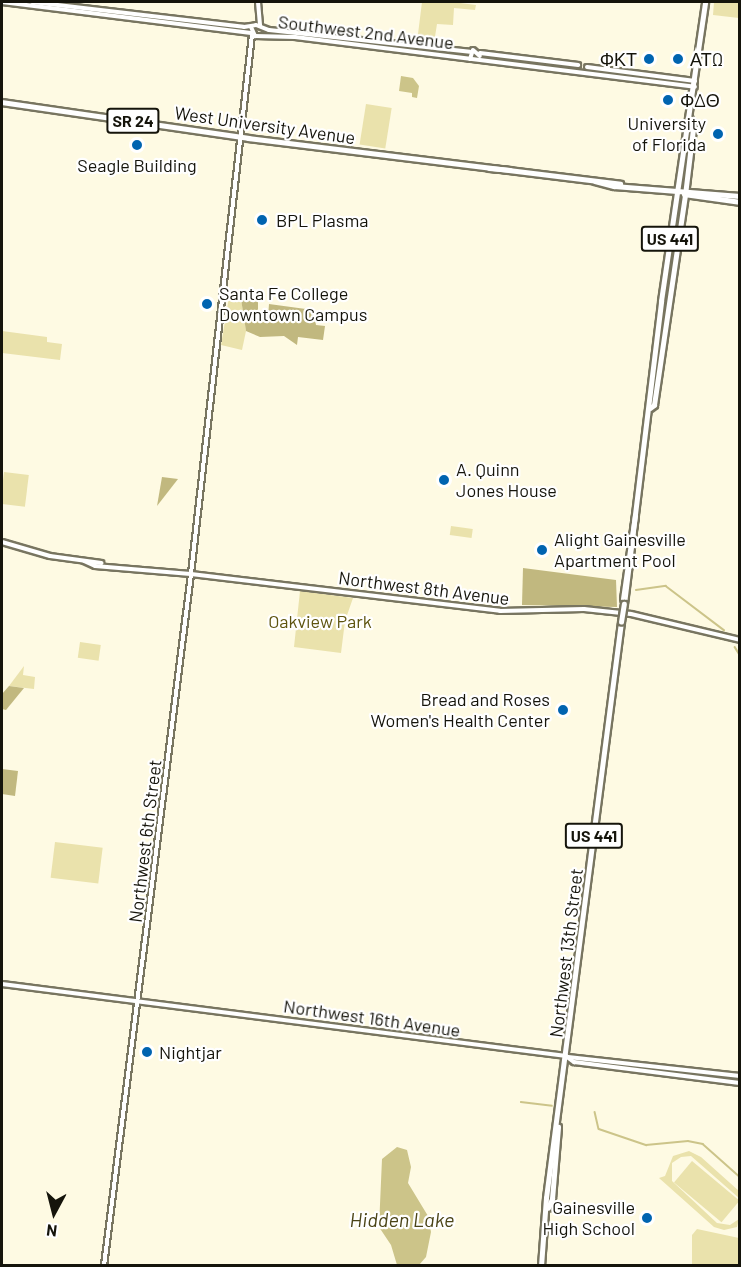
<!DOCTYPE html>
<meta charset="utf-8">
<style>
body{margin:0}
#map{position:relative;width:741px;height:1267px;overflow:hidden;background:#fefae3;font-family:Barlow,sans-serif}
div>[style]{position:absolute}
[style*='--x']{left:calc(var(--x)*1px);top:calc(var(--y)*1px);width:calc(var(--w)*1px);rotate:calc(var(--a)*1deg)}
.green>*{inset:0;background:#eae2ac;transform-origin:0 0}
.forest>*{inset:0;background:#c1b87f}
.water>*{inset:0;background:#ccc489}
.stream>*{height:1.5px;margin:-0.75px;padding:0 0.75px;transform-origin:0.75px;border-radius:0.75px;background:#ccc489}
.roads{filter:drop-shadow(2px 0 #787560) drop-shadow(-2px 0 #787560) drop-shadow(0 2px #787560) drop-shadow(0 -2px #787560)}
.tertiary>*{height:4px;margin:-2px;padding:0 2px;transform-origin:2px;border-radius:2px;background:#fff}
.secondary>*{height:4px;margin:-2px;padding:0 2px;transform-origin:2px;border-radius:2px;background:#fff}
.primary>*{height:4.5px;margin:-2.25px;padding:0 2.25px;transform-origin:2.25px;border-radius:2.25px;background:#fff}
.bridges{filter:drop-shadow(2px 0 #787560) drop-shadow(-2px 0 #787560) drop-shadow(0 2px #787560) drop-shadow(0 -2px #787560)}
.primary-bridge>*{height:4.5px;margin:-2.25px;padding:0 2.25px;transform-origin:2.25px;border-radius:2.25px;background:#fff}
.dots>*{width:16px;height:16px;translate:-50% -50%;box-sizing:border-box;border:3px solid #fff;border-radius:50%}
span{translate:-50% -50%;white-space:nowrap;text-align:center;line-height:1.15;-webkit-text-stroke:4.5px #fff;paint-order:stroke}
.shield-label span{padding:2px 4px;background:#fff;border:2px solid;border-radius:4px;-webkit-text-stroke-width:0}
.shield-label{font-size:16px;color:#15140b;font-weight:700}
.street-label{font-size:18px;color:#15140b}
.poi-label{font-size:18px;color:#15140b}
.right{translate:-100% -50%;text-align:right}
.left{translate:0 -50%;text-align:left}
.park-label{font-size:18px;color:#5e540f}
.water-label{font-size:20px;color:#4b4417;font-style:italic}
.frame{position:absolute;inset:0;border:3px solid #15140b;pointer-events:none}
.north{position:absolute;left:24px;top:1183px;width:60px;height:60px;-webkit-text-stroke:4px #fff;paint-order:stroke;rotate:187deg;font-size:16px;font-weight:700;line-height:24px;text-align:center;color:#15140b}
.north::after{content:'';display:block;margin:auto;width:21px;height:27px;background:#15140b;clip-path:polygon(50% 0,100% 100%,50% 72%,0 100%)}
</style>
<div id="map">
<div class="green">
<div style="clip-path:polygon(422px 2px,452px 2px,476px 5px,475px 10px,454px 8px,453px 25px,437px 24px,434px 43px,425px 44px,417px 42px)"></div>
<div style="clip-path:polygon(714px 2px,739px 2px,739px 18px,713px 15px)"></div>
<div style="left:366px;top:104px;width:26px;height:41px;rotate:9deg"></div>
<div style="clip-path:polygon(229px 297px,241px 299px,246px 331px,242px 350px,221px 345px)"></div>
<div style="clip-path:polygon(2px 331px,47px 337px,47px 342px,62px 344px,60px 360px,2px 353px)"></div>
<div style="left:4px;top:472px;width:25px;height:32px;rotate:7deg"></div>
<div style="left:451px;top:526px;width:22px;height:9px;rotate:8deg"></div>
<div style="clip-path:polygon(300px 591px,353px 598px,345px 621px,341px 653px,294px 647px)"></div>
<div style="left:80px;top:642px;width:21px;height:16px;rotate:8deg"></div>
<div style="clip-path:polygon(24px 666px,23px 675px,35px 677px,34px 689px,9px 686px)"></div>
<div style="left:55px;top:842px;width:48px;height:36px;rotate:7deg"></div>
<div style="clip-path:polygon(689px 1151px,701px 1157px,739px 1191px,739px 1198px,691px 1156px,681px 1157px,672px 1163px,672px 1181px,717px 1223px,730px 1225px,739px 1219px,737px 1227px,724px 1230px,714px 1227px,659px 1178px,665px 1176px,673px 1156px)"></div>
<div style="left:692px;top:1161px;width:62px;height:28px;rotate:40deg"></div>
<div style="clip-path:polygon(697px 1229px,739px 1238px,739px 1265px,692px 1265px,692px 1235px)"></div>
</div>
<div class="forest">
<div style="clip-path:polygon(241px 299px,258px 301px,258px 310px,268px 317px,269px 304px,313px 310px,316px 325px,325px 326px,323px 340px,298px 337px,297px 345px,284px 336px,260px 337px,246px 331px)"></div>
<div style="clip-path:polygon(162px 477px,178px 479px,157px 506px)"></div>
<div style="clip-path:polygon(523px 568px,616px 580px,617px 607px,522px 605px)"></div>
<div style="clip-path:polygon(9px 686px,24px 688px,6px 710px,2px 709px,2px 694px)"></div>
<div style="clip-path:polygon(2px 769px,18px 771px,15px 796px,2px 794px)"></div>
</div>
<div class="water">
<div style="clip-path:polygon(401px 76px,413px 78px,419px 86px,417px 98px,412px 97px,412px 93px,399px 91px)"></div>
<div style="clip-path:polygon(397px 1147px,407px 1150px,411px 1167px,408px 1183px,428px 1216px,431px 1232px,426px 1257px,419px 1265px,397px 1265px,391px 1245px,379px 1227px,382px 1159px)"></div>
</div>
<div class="stream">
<div style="--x:636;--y:590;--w:30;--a:-8"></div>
<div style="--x:666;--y:586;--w:73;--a:37.2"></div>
<div style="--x:735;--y:647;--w:9;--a:58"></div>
<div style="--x:521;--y:1102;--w:31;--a:7"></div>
<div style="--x:595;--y:1112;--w:17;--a:77"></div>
<div style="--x:599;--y:1129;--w:50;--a:18.8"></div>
<div style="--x:646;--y:1145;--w:42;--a:-5.4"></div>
<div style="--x:688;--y:1141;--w:15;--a:11"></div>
<div style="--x:703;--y:1144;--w:50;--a:41.7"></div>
</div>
<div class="roads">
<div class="tertiary">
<div style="--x:2;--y:2;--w:251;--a:7.1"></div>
<div style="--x:32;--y:2;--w:213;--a:6.7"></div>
<div style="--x:244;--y:27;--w:12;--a:-9"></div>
<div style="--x:256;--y:25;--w:14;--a:21"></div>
<div style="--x:269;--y:30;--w:202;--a:6.2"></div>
<div style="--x:258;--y:2;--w:24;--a:85"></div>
<div style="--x:251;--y:27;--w:10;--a:66"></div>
<div style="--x:255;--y:36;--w:40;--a:1.4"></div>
<div style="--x:295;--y:37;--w:403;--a:7.1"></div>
<div style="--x:252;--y:35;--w:542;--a:96.46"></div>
<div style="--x:191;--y:574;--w:311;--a:6.8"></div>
<div style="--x:500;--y:611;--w:84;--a:-1.4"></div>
<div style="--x:584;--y:609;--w:47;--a:6.1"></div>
<div style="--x:631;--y:614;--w:112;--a:13.4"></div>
<div style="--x:480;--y:53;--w:99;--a:7"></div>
<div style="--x:470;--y:59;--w:9;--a:-72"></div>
<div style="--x:473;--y:50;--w:9;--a:41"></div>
<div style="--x:587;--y:67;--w:109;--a:7.4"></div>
<div style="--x:2;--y:984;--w:569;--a:7.28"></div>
</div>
<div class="secondary">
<div style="--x:2;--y:542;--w:50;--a:16.3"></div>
<div style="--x:50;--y:556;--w:52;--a:7.7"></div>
<div style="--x:84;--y:561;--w:12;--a:24"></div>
<div style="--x:95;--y:566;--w:96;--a:4.8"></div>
<div style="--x:191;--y:574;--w:697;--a:97.17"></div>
<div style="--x:567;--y:1057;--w:9;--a:36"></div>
<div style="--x:574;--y:1062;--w:167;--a:7.2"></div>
<div style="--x:568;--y:1057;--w:173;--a:6.3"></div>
</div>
<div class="primary">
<div style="--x:2;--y:102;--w:249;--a:8.3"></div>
<div style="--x:248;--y:138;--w:375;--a:7"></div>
<div style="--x:489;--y:168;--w:21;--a:5"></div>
<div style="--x:595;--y:181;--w:20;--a:15"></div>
<div style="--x:614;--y:186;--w:126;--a:4.5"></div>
<div style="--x:684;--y:194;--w:57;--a:8.1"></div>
<div style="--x:650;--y:408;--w:5;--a:-37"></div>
<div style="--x:654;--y:405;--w:212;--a:-81.6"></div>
<div style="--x:685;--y:195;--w:66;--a:-83.1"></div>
<div style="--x:693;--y:129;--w:10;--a:-107"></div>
<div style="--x:623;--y:599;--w:84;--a:-81.8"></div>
<div style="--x:624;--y:604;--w:305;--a:-83"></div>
<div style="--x:661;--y:301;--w:302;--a:-81.6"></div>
<div style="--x:548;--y:1208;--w:10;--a:-66"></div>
<div style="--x:552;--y:1199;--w:72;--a:-85.2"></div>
<div style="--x:541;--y:1266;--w:68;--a:-85.8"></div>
<div style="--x:546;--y:1198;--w:581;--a:-82.58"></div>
</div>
</div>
<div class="bridges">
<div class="primary-bridge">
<div style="--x:621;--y:622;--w:18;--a:-81"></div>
</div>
</div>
<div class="dots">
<div style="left:649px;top:59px;background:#0064b0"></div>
<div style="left:678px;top:59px;background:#0064b0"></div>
<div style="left:668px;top:100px;background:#0064b0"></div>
<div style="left:718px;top:134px;background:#0064b0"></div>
<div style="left:137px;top:145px;background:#0064b0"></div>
<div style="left:262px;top:220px;background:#0064b0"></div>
<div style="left:207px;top:304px;background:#0064b0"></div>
<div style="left:444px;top:480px;background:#0064b0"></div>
<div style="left:542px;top:550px;background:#0064b0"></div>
<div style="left:563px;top:710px;background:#0064b0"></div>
<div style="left:147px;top:1052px;background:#0064b0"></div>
<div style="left:647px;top:1218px;background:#0064b0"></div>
</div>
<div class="shield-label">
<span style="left:133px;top:121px">SR 24</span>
<span style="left:670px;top:239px">US 441</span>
<span style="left:594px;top:836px">US 441</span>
</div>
<div class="street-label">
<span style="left:366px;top:32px;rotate:7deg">Southwest 2nd Avenue</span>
<span style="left:265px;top:125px;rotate:8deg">West University Avenue</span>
<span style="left:424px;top:588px;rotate:7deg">Northwest 8th Avenue</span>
<span style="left:145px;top:841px;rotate:-83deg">Northwest 6th Street</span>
<span style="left:566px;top:953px;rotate:-83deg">Northwest 13th Street</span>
<span style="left:372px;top:1018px;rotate:8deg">Northwest 16th Avenue</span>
</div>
<div class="poi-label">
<span class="right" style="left:637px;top:59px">ΦΚΤ</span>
<span class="left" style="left:690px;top:59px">ΑΤΩ</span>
<span class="left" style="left:680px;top:100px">ΦΔΘ</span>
<span class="right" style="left:706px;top:134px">University<br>of Florida</span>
<span style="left:137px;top:165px">Seagle Building</span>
<span class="left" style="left:276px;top:220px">BPL Plasma</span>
<span class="left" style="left:219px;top:304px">Santa Fe College<br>Downtown Campus</span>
<span class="left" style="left:456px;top:480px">A. Quinn<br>Jones House</span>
<span class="left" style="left:554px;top:550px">Alight Gainesville<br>Apartment Pool</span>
<span class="right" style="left:550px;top:710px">Bread and Roses<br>Women's Health Center</span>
<span class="left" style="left:159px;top:1052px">Nightjar</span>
<span class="right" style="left:635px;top:1218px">Gainesville<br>High School</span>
</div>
<div class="park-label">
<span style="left:320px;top:621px">Oakview Park</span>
</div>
<div class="water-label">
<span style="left:402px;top:1219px">Hidden Lake</span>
</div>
<div class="frame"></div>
<div class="north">N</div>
</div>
